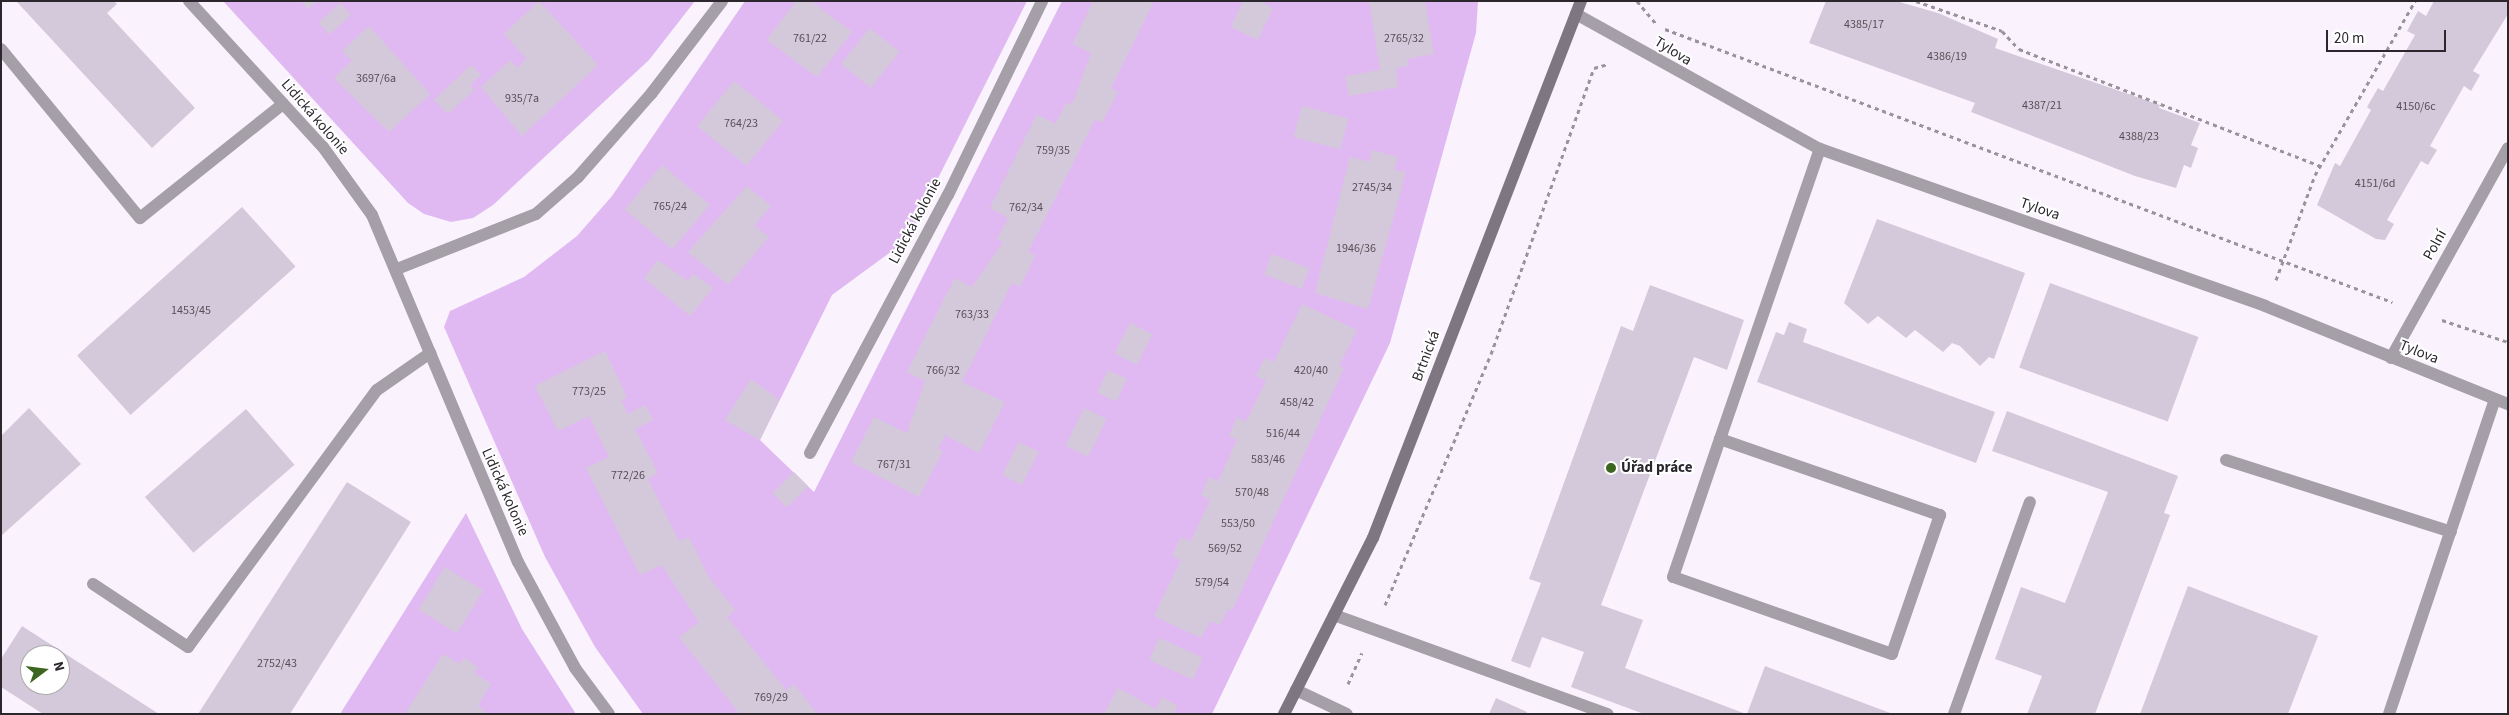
<!DOCTYPE html>
<meta charset="utf-8">
<style>
body{margin:0}
#map{position:relative;width:2509px;height:715px;overflow:hidden;background:#faf3fe;font-family:"Source Sans 3",sans-serif}
div>[style]{position:absolute}
[style*='--x']{left:calc(var(--x)*1px);top:calc(var(--y)*1px);width:calc(var(--w)*1px);rotate:calc(var(--a)*1deg)}
.green>*{inset:0;background:#e0b9f2}
.building>*{inset:0;background:#d4c9da;transform-origin:0 0}
.path>*{height:3px;margin-top:-1.5px;transform-origin:0;background:repeating-linear-gradient(90deg,#99949c 0 4px,transparent 0 8px)}
.lane>*{height:12px;margin:-6px;padding:0 6px;transform-origin:6px;border-radius:6px;background:#a59fa7}
.street>*{height:12px;margin:-6px;padding:0 6px;transform-origin:6px;border-radius:6px;background:#a59fa7}
.secondary>*{height:12px;margin:-6px;padding:0 6px;transform-origin:6px;border-radius:6px;background:#7e7681}
.dots>*{width:14px;height:14px;translate:-50% -50%;box-sizing:border-box;border:2px solid #fff;border-radius:50%}
span{translate:-50% -50%;white-space:nowrap;text-align:center;line-height:1.15;-webkit-text-stroke:4px #fff;paint-order:stroke}
.number-label{font-size:12px;color:#555058}
.number-label span{-webkit-text-stroke-width:0}
.street-label{font-size:15px;color:#2b272d}
.poi-label{font-size:15px;color:#2b272d;font-weight:700}
.left{translate:0 -50%;text-align:left}
.frame{position:absolute;inset:0;border:2px solid #2b272d;pointer-events:none}
.north{position:absolute;left:20px;top:645px;width:50px;height:50px;box-sizing:border-box;background:#fff;border:1px solid #aaa9ab;border-radius:50%;rotate:75deg;font-size:14px;font-weight:700;line-height:20px;text-align:center;color:#2b272d}
.north::after{content:'';display:block;margin:auto;width:18px;height:22px;background:#3c6520;clip-path:polygon(50% 0,100% 100%,50% 72%,0 100%)}
.scale{position:absolute;left:2326px;top:30px;width:120px;height:22px;box-sizing:border-box;border:2px solid #2b272d;border-top:0;padding-left:6px;font-size:15px;line-height:18px;white-space:nowrap;color:#2b272d;-webkit-text-stroke:4px #fff;paint-order:stroke}
</style>
<div id="map">
<div class="green">
<div style="clip-path:polygon(223px 1px,695px 1px,649px 60px,493px 205px,473px 218px,451px 222px,424px 214px,408px 203px)"></div>
<div style="clip-path:polygon(745px 1px,1027px 1px,907px 240px,832px 295px,760px 440px,814px 492px,1062px 1px,1478px 1px,1476px 33px,1390px 343px,1212px 714px,643px 714px,595px 647px,545px 557px,444px 327px,450px 311px,524px 277px,577px 236px,612px 196px)"></div>
<div style="clip-path:polygon(466px 513px,522px 629px,576px 714px,340px 714px)"></div>
</div>
<div class="building">
<div style="clip-path:polygon(16px 1px,114px 1px,117px 4px,107px 13px,195px 108px,152px 148px)"></div>
<div style="clip-path:polygon(301px 1px,317px 1px,308px 9px)"></div>
<div style="clip-path:polygon(539px 1px,598px 65px,522px 136px,481px 87px,510px 60px,517px 68px,527px 59px,504px 34px)"></div>
<div style="clip-path:polygon(796px 1px,811px 1px,852px 32px,817px 77px,767px 40px)"></div>
<div style="clip-path:polygon(1093px 1px,1154px 1px,1111px 88px,1118px 92px,1110px 107px,1102px 123px,1095px 119px,1028px 252px,1035px 255px,1028px 271px,1020px 287px,1012px 283px,962px 382px,1005px 402px,979px 453px,945px 435px,938px 449px,943px 451px,919px 497px,851px 462px,874px 417px,907px 433px,925px 381px,907px 372px,955px 278px,972px 287px,1003px 242px,997px 239px,1008px 218px,990px 208px,1037px 114px,1055px 124px,1067px 102px,1072px 105px,1091px 53px,1073px 44px)"></div>
<div style="clip-path:polygon(1243px 1px,1259px 1px,1273px 8px,1258px 40px,1231px 27px)"></div>
<div style="clip-path:polygon(1369px 1px,1425px 1px,1434px 54px,1407px 59px,1408px 66px,1396px 68px,1398px 87px,1349px 96px,1345px 76px,1380px 70px)"></div>
<div style="clip-path:polygon(1826px 1px,1896px 1px,1938px 13px,1998px 39px,1995px 48px,2160px 105px,2159px 108px,2200px 123px,2191px 145px,2198px 148px,2191px 168px,2184px 165px,2176px 188px,2135px 176px,1971px 112px,1975px 103px,1809px 43px)"></div>
<div style="clip-path:polygon(2434px 1px,2508px 1px,2508px 14px,2473px 71px,2480px 75px,2471px 91px,2464px 86px,2430px 146px,2437px 150px,2428px 165px,2421px 161px,2387px 220px,2394px 224px,2385px 240px,2376px 239px,2317px 205px,2335px 163px,2340px 166px,2371px 110px,2367px 107px,2378px 88px,2383px 91px,2415px 35px,2407px 31px,2418px 11px,2426px 16px)"></div>
<div style="left:340px;top:3px;width:16px;height:29px;rotate:47deg"></div>
<div style="clip-path:polygon(369px 26px,430px 94px,389px 132px,334px 78px,352px 61px,342px 51px)"></div>
<div style="left:870px;top:28px;width:38px;height:46px;rotate:39deg"></div>
<div style="clip-path:polygon(471px 65px,481px 75px,470px 85px,474px 90px,448px 114px,434px 100px)"></div>
<div style="left:734px;top:81px;width:63px;height:58px;rotate:39deg"></div>
<div style="left:1302px;top:106px;width:48px;height:32px;rotate:15deg"></div>
<div style="clip-path:polygon(1372px 150px,1398px 157px,1394px 170px,1406px 172px,1368px 309px,1315px 293px,1350px 157px,1369px 162px)"></div>
<div style="left:662px;top:165px;width:62px;height:58px;rotate:40deg"></div>
<div style="clip-path:polygon(747px 186px,771px 206px,754px 226px,769px 237px,728px 285px,688px 252px)"></div>
<div style="left:242px;top:207px;width:80px;height:222px;rotate:48deg"></div>
<div style="clip-path:polygon(1877px 219px,2025px 273px,1994px 359px,1989px 357px,1980px 366px,1960px 346px,1952px 343px,1943px 352px,1915px 330px,1906px 338px,1878px 316px,1868px 324px,1844px 303px)"></div>
<div style="left:1272px;top:254px;width:40px;height:22px;rotate:21deg"></div>
<div style="clip-path:polygon(658px 260px,688px 281px,693px 274px,713px 288px,690px 316px,644px 278px)"></div>
<div style="left:2050px;top:283px;width:158px;height:90px;rotate:20deg"></div>
<div style="clip-path:polygon(1650px 285px,1744px 320px,1727px 370px,1694px 357px,1601px 605px,1643px 620px,1625px 668px,1746px 714px,1644px 714px,1571px 687px,1584px 652px,1542px 637px,1530px 668px,1511px 661px,1541px 583px,1529px 579px,1621px 326px,1633px 331px)"></div>
<div style="clip-path:polygon(1302px 304px,1357px 330px,1339px 366px,1344px 368px,1232px 611px,1228px 609px,1220px 625px,1210px 621px,1201px 638px,1154px 616px,1181px 560px,1172px 556px,1181px 537px,1191px 541px,1210px 500px,1201px 495px,1209px 477px,1218px 482px,1237px 440px,1229px 436px,1237px 417px,1246px 422px,1266px 381px,1256px 376px,1260px 367px,1265px 358px,1274px 362px)"></div>
<div style="clip-path:polygon(1789px 322px,1807px 329px,1803px 342px,1995px 412px,1976px 463px,1757px 382px,1776px 332px,1784px 335px)"></div>
<div style="left:1130px;top:323px;width:25px;height:34px;rotate:27deg"></div>
<div style="clip-path:polygon(605px 351px,627px 397px,621px 400px,628px 414px,645px 405px,653px 420px,635px 429px,658px 473px,648px 479px,679px 541px,689px 537px,708px 576px,735px 610px,727px 617px,786px 690px,794px 684px,817px 714px,740px 714px,679px 637px,699px 622px,662px 565px,640px 575px,586px 468px,609px 457px,589px 416px,558px 431px,535px 386px)"></div>
<div style="left:1108px;top:370px;width:21px;height:25px;rotate:25deg"></div>
<div style="clip-path:polygon(751px 379px,779px 400px,760px 440px,725px 420px)"></div>
<div style="clip-path:polygon(29px 408px,81px 464px,1px 536px,1px 436px)"></div>
<div style="left:1084px;top:408px;width:25px;height:42px;rotate:26deg"></div>
<div style="left:246px;top:409px;width:74px;height:134px;rotate:49deg"></div>
<div style="clip-path:polygon(2007px 411px,2178px 476px,2164px 513px,2170px 515px,2095px 714px,2027px 714px,2042px 676px,1995px 659px,2021px 587px,2065px 603px,2108px 492px,1992px 451px)"></div>
<div style="left:1019px;top:442px;width:22px;height:37px;rotate:27deg"></div>
<div style="left:794px;top:472px;width:20px;height:30px;rotate:45deg"></div>
<div style="clip-path:polygon(347px 482px,411px 522px,290px 714px,198px 714px)"></div>
<div style="left:445px;top:567px;width:45px;height:50px;rotate:32deg"></div>
<div style="clip-path:polygon(2188px 586px,2318px 636px,2288px 714px,2140px 714px)"></div>
<div style="clip-path:polygon(evenodd,22px 626px,159px 714px,43px 714px,1px 687px,1px 659px,22px 626px,30px 655px,60px 655px,60px 685px,30px 685px,30px 655px)"></div>
<div style="left:1159px;top:638px;width:48px;height:24px;rotate:24deg"></div>
<div style="clip-path:polygon(443px 654px,460px 664px,464px 658px,478px 667px,474px 673px,491px 684px,478px 705px,487px 714px,405px 714px)"></div>
<div style="clip-path:polygon(1765px 666px,1893px 714px,1747px 714px)"></div>
<div style="clip-path:polygon(1118px 688px,1156px 709px,1162px 697px,1178px 706px,1173px 714px,1104px 714px)"></div>
<div style="clip-path:polygon(1496px 698px,1527px 712px,1526px 714px,1489px 714px)"></div>
</div>
<div class="path">
<div style="--x:1637;--y:1;--w:31;--a:50"></div>
<div style="--x:1916;--y:1;--w:91;--a:19.2"></div>
<div style="--x:2002;--y:31;--w:25;--a:47"></div>
<div style="--x:2019;--y:49;--w:323;--a:21.2"></div>
<div style="--x:1665;--y:29;--w:777;--a:20.58"></div>
<div style="--x:2276;--y:280;--w:112;--a:-69.6"></div>
<div style="--x:2315;--y:175;--w:201;--a:-60.1"></div>
<div style="--x:2442;--y:320;--w:70;--a:18.4"></div>
<div style="--x:1385;--y:605;--w:272;--a:-67.1"></div>
<div style="--x:1491;--y:354;--w:304;--a:-70.2"></div>
<div style="--x:1594;--y:68;--w:15;--a:-16"></div>
<div style="--x:1348;--y:684;--w:34;--a:-66"></div>
</div>
<div class="lane">
<div style="--x:1;--y:49;--w:219;--a:50.6"></div>
<div style="--x:140;--y:218;--w:183;--a:-38.6"></div>
<div style="--x:1720;--y:439;--w:233;--a:19.1"></div>
<div style="--x:1940;--y:515;--w:147;--a:109.1"></div>
<div style="--x:1892;--y:654;--w:232;--a:-160.6"></div>
<div style="--x:1673;--y:577;--w:146;--a:-71.2"></div>
<div style="--x:1720;--y:439;--w:307;--a:-71"></div>
<div style="--x:2226;--y:460;--w:236;--a:17.7"></div>
<div style="--x:93;--y:584;--w:114;--a:33.6"></div>
<div style="--x:188;--y:647;--w:319;--a:-53.7"></div>
<div style="--x:377;--y:390;--w:65;--a:-34.9"></div>
<div style="--x:1334;--y:615;--w:291;--a:19.9"></div>
<div style="--x:1296;--y:690;--w:56;--a:25.2"></div>
<div style="--x:1954;--y:714;--w:225;--a:-70.3"></div>
<div style="--x:2389;--y:714;--w:332;--a:-71.4"></div>
</div>
<div class="street">
<div style="--x:189;--y:1;--w:198;--a:47.5"></div>
<div style="--x:323;--y:147;--w:84;--a:54.2"></div>
<div style="--x:372;--y:215;--w:376;--a:67.2"></div>
<div style="--x:518;--y:562;--w:120;--a:61.7"></div>
<div style="--x:575;--y:668;--w:57;--a:53.5"></div>
<div style="--x:1576;--y:14;--w:279;--a:29"></div>
<div style="--x:1820;--y:149;--w:472;--a:19.4"></div>
<div style="--x:2265;--y:306;--w:262;--a:22"></div>
<div style="--x:397;--y:269;--w:149;--a:-21.6"></div>
<div style="--x:536;--y:214;--w:56;--a:-41.4"></div>
<div style="--x:578;--y:177;--w:111;--a:-48.7"></div>
<div style="--x:651;--y:94;--w:117;--a:-52.6"></div>
<div style="--x:2391;--y:358;--w:240;--a:-60.9"></div>
<div style="--x:810;--y:453;--w:293;--a:-61.9"></div>
<div style="--x:948;--y:195;--w:216;--a:-64.1"></div>
</div>
<div class="secondary">
<div style="--x:1284;--y:714;--w:197;--a:-63.2"></div>
<div style="--x:1373;--y:538;--w:576;--a:-68.83"></div>
</div>
<div class="dots">
<div style="left:1611px;top:468px;background:#3c6520"></div>
</div>
<div class="number-label">
<span style="left:1864px;top:25px">4385/17</span>
<span style="left:810px;top:39px">761/22</span>
<span style="left:1404px;top:39px">2765/32</span>
<span style="left:1947px;top:57px">4386/19</span>
<span style="left:376px;top:79px">3697/6a</span>
<span style="left:522px;top:99px">935/7a</span>
<span style="left:2042px;top:106px">4387/21</span>
<span style="left:2416px;top:107px">4150/6c</span>
<span style="left:741px;top:124px">764/23</span>
<span style="left:2139px;top:137px">4388/23</span>
<span style="left:1053px;top:151px">759/35</span>
<span style="left:2375px;top:184px">4151/6d</span>
<span style="left:1372px;top:188px">2745/34</span>
<span style="left:670px;top:207px">765/24</span>
<span style="left:1026px;top:208px">762/34</span>
<span style="left:1356px;top:249px">1946/36</span>
<span style="left:191px;top:311px">1453/45</span>
<span style="left:972px;top:315px">763/33</span>
<span style="left:943px;top:371px">766/32</span>
<span style="left:1311px;top:371px">420/40</span>
<span style="left:589px;top:392px">773/25</span>
<span style="left:1297px;top:403px">458/42</span>
<span style="left:1283px;top:434px">516/44</span>
<span style="left:1268px;top:460px">583/46</span>
<span style="left:894px;top:465px">767/31</span>
<span style="left:628px;top:476px">772/26</span>
<span style="left:1252px;top:493px">570/48</span>
<span style="left:1238px;top:524px">553/50</span>
<span style="left:1225px;top:549px">569/52</span>
<span style="left:1212px;top:583px">579/54</span>
<span style="left:277px;top:664px">2752/43</span>
<span style="left:771px;top:698px">769/29</span>
</div>
<div class="street-label">
<span style="left:1673px;top:51px;rotate:32deg">Tylova</span>
<span style="left:315px;top:117px;rotate:49deg">Lidická kolonie</span>
<span style="left:2040px;top:209px;rotate:19deg">Tylova</span>
<span style="left:915px;top:221px;rotate:-62deg">Lidická kolonie</span>
<span style="left:2435px;top:245px;rotate:-61deg">Polní</span>
<span style="left:2419px;top:352px;rotate:22deg">Tylova</span>
<span style="left:1426px;top:356px;rotate:-69deg">Brtnická</span>
<span style="left:505px;top:492px;rotate:66deg">Lidická kolonie</span>
</div>
<div class="poi-label">
<span class="left" style="left:1621px;top:468px">Úřad práce</span>
</div>
<div class="frame"></div>
<div class="north">N</div>
<div class="scale">20 m</div>
</div>
